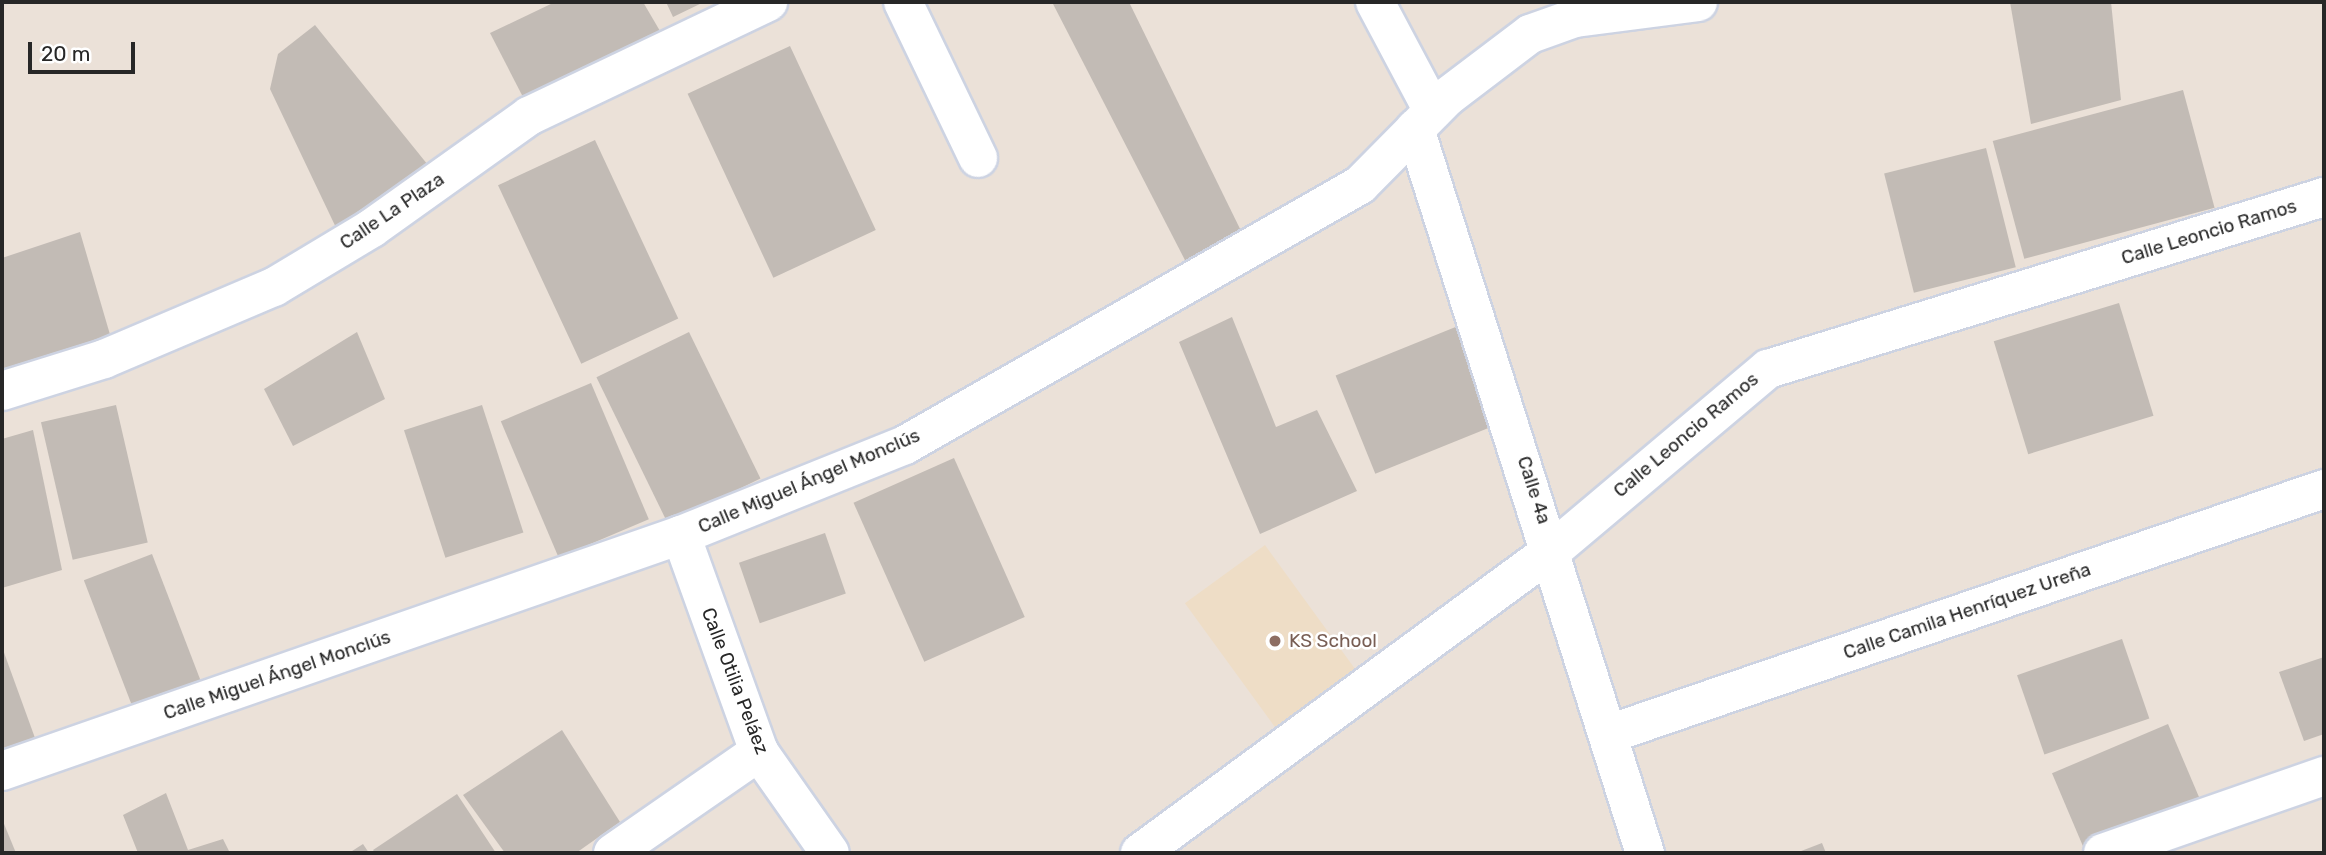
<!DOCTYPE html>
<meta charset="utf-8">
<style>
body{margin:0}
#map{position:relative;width:2326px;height:855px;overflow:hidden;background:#ebe1d8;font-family:Rubik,sans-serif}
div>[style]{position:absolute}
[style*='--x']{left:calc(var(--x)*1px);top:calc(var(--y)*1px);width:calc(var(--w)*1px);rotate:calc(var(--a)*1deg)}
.education>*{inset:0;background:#eeddc6;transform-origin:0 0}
.building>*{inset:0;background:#c2bbb5;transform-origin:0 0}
.roads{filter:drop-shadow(2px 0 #cdd3e2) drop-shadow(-2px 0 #cdd3e2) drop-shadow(0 2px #cdd3e2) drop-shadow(0 -2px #cdd3e2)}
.minor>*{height:38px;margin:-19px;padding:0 19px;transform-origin:19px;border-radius:19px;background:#fff}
.dots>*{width:19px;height:19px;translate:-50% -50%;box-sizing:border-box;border:4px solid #fff;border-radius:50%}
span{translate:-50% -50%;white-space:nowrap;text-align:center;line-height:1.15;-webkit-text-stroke:5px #fff;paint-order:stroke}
.street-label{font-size:19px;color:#272727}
.education-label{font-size:19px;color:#785e54}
.left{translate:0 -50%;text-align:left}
.frame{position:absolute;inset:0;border:4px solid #272727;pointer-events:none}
.scale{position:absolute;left:28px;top:42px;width:107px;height:32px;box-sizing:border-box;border:4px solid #272727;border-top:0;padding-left:9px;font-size:21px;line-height:24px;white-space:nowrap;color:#272727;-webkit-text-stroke:5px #fff;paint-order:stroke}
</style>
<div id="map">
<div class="education">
<div style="left:1265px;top:545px;width:166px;height:99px;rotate:54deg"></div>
</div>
<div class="building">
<div style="clip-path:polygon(555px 2px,643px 2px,660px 31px,524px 99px,490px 33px)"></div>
<div style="clip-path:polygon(666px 2px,704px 2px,673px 17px)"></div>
<div style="clip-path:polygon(1052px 2px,1129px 2px,1244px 237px,1188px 266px)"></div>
<div style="clip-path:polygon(2010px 2px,2111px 2px,2121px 100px,2031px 124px)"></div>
<div style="clip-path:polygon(315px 25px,432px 170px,340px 236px,270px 89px,278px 54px)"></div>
<div style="left:790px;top:46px;width:203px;height:113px;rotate:65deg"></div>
<div style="left:2183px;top:90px;width:122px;height:197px;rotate:75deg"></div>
<div style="left:595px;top:140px;width:197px;height:107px;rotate:65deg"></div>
<div style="left:1986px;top:148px;width:123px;height:105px;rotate:76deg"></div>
<div style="clip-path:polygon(80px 232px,111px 338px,2px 377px,2px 258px)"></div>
<div style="left:2119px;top:303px;width:118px;height:131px;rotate:73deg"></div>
<div style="clip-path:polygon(1232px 317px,1276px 427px,1317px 410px,1357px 491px,1260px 534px,1179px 342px)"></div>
<div style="left:1458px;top:326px;width:106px;height:132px;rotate:68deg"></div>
<div style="clip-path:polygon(357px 332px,385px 399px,293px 446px,264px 389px)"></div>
<div style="left:689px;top:332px;width:163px;height:103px;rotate:64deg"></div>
<div style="left:591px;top:383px;width:148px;height:98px;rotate:67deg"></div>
<div style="left:116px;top:405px;width:141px;height:77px;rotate:77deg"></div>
<div style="left:482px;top:405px;width:134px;height:82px;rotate:72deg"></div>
<div style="clip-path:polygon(33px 430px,62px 570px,2px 588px,2px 439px)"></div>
<div style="left:954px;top:458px;width:174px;height:110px;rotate:66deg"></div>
<div style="left:825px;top:533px;width:64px;height:91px;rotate:71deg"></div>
<div style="left:152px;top:554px;width:142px;height:73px;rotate:69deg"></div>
<div style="left:2122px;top:639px;width:84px;height:111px;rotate:71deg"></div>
<div style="clip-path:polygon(2px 647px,35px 738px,2px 751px)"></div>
<div style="clip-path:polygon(2324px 657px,2324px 734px,2304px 741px,2279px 672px)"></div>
<div style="left:2168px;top:724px;width:82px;height:126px;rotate:67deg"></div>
<div style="clip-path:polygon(562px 730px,620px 822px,576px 853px,505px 853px,463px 795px)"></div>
<div style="clip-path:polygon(166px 793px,188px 850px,223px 839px,230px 853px,138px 853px,123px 815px)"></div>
<div style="clip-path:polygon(457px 794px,496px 853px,375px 853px,373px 850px)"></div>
<div style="clip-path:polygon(2px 819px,16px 853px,2px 853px)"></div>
<div style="clip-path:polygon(1822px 843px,1826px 853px,1796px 853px)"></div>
<div style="clip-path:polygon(363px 844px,369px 853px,349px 853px)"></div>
</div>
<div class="roads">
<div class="minor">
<div style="--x:903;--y:2;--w:173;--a:64.3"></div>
<div style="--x:1375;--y:2;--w:123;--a:62"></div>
<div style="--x:1415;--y:129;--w:760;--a:72.38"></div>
<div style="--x:2;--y:391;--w:107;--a:-17.4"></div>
<div style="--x:104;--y:359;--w:185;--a:-23"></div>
<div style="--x:274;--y:287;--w:114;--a:-31"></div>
<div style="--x:372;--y:228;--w:193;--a:-35.5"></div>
<div style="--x:529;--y:116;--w:265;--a:-25.5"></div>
<div style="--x:681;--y:535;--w:231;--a:70.2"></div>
<div style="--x:759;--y:752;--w:123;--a:54.9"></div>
<div style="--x:1609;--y:734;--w:756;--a:-18.91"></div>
<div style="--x:2;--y:771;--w:719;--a:-19.17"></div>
<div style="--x:681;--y:535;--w:241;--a:-21.9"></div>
<div style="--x:905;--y:445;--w:524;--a:-29.74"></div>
<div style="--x:1360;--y:185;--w:124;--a:-45.3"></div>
<div style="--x:1447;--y:97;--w:104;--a:-37.2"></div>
<div style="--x:1530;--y:34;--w:48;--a:-19.6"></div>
<div style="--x:1575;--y:18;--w:124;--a:-7.4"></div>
<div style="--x:613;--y:853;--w:178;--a:-34.7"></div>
<div style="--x:1140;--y:853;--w:514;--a:-36.29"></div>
<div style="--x:1554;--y:549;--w:280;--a:-40.1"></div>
<div style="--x:1768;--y:369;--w:582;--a:-17.19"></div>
<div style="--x:2103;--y:853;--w:234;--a:-19.2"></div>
</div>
</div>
<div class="dots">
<div style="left:1275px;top:641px;background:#8d6e63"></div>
</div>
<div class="street-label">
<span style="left:392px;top:211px;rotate:-34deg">Calle La Plaza</span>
<span style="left:2209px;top:232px;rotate:-17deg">Calle Leoncio Ramos</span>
<span style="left:1686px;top:435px;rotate:-40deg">Calle Leoncio Ramos</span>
<span style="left:809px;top:481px;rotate:-23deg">Calle Miguel Ángel Monclús</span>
<span style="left:1534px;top:490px;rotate:72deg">Calle 4a</span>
<span style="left:1967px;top:611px;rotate:-19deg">Calle Camila Henríquez Ureña</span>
<span style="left:277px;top:675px;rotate:-19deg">Calle Miguel Ángel Monclús</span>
<span style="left:735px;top:681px;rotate:69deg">Calle Otilia Peláez</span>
</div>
<div class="education-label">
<span class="left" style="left:1289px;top:641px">KS School</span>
</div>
<div class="frame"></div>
<div class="scale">20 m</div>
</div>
